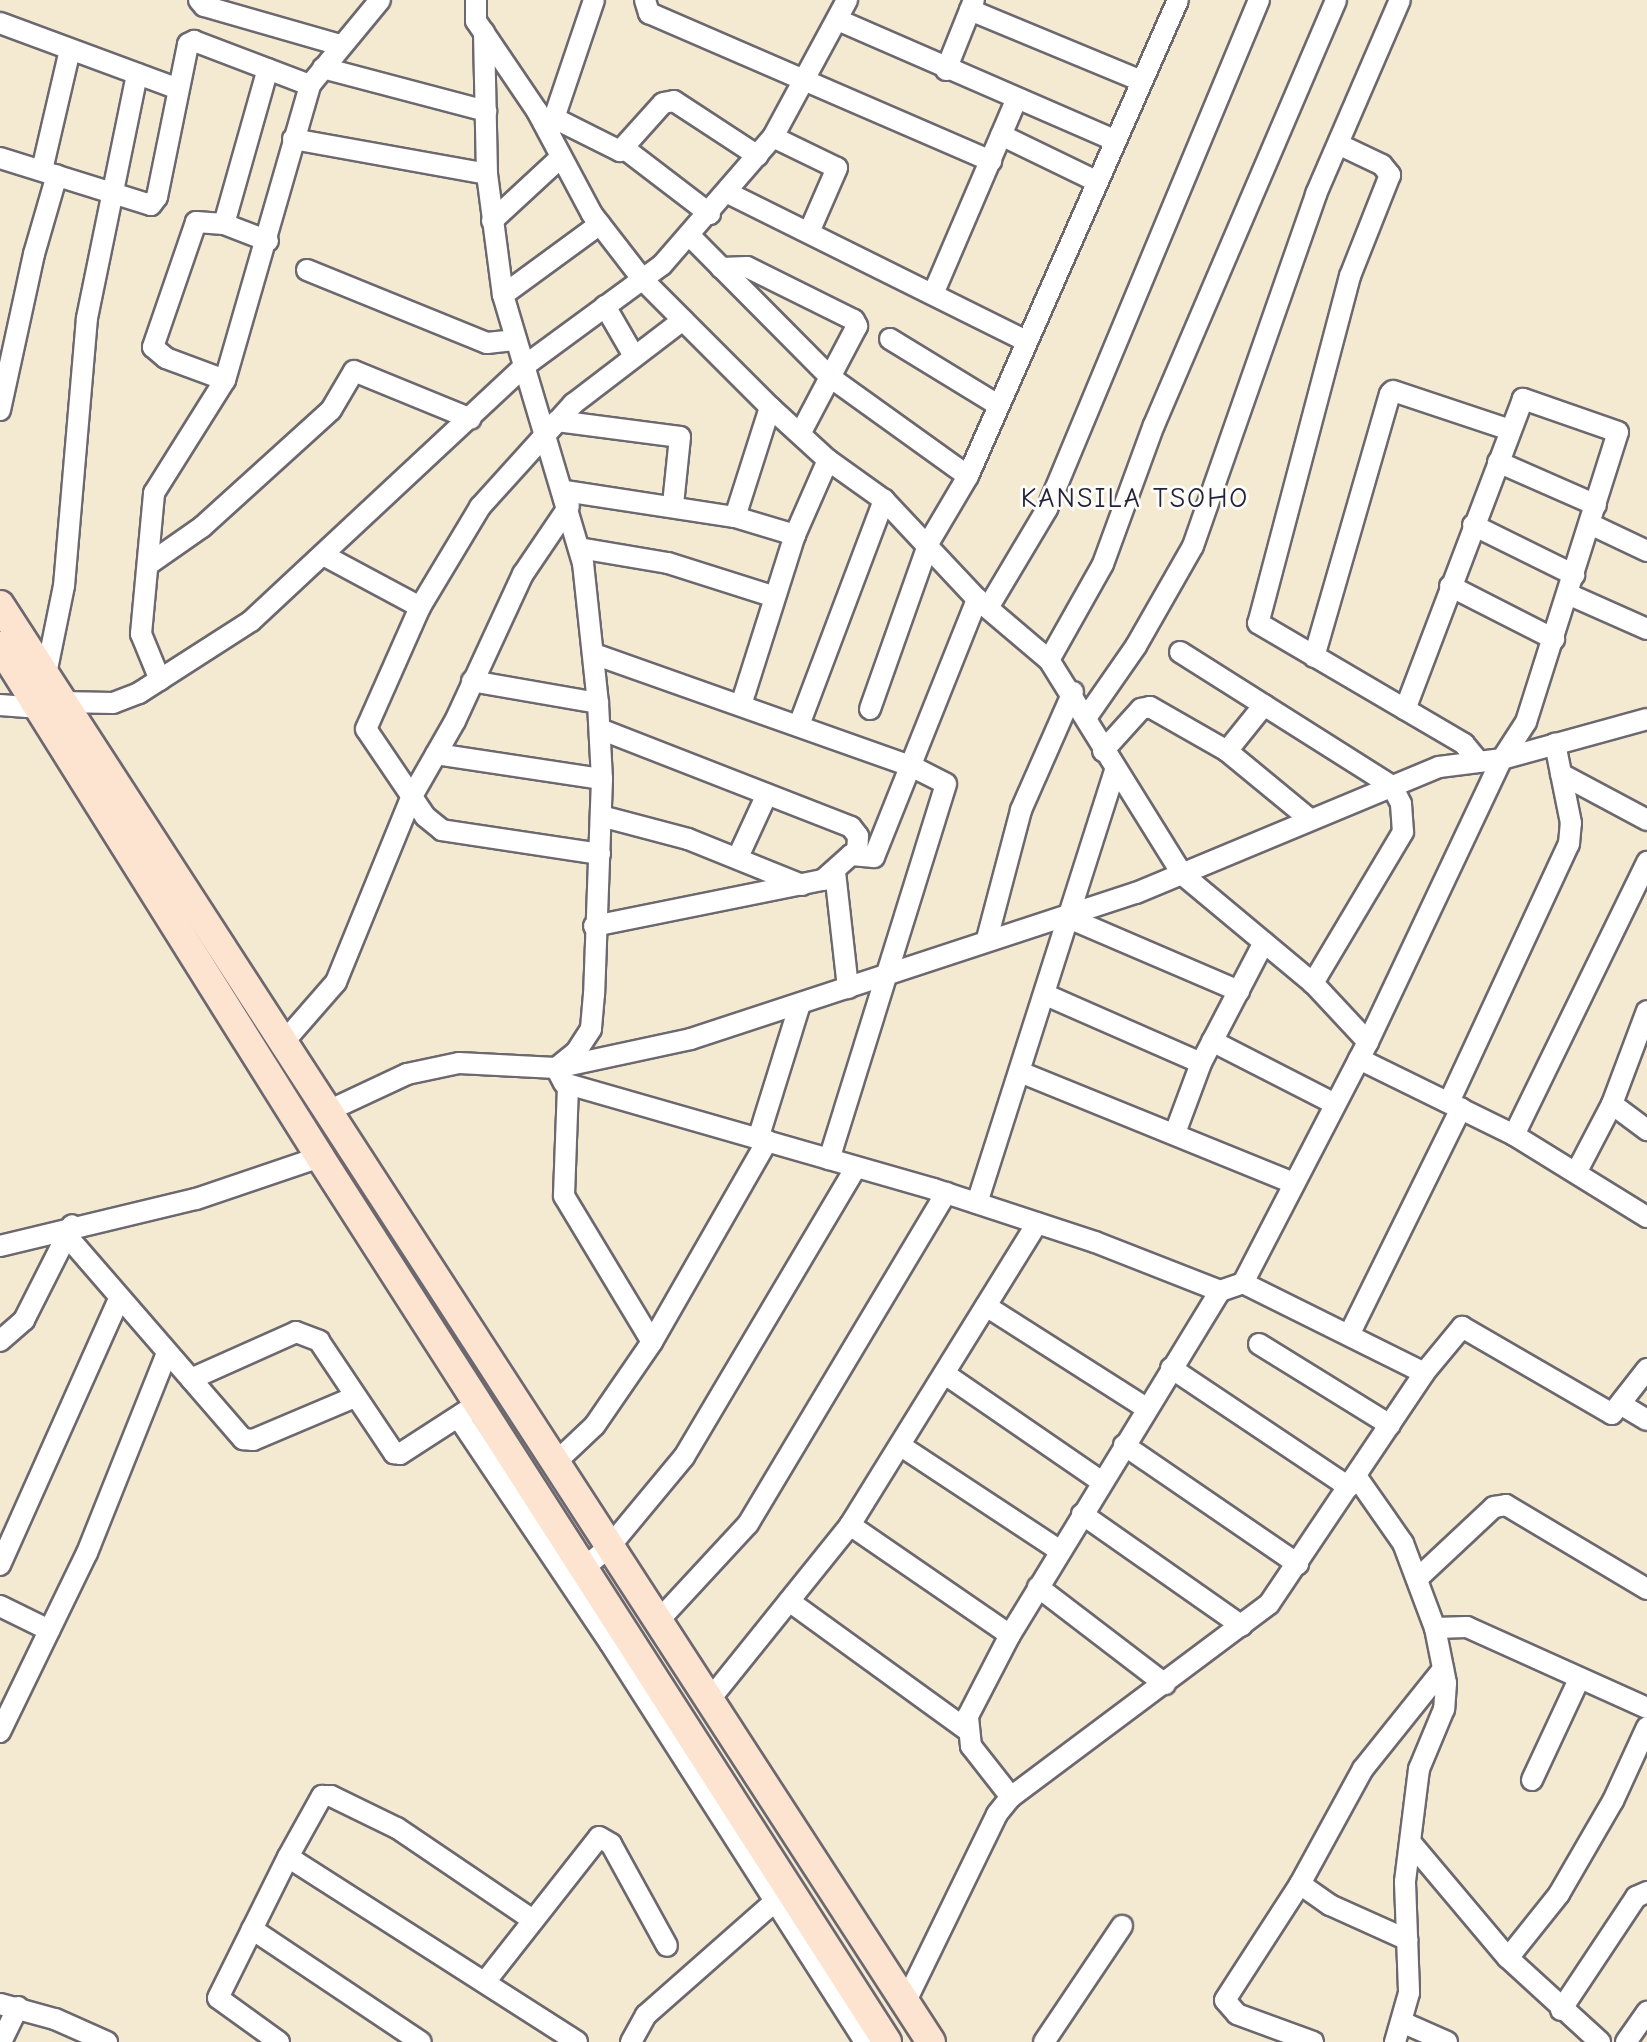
<!DOCTYPE html>
<style>
body{margin:0}
#map{position:relative;width:1647px;height:2042px;overflow:hidden;background:#f4e9d1;font-family:"Comic Neue",sans-serif}
div>[style]{position:absolute}
[style*='--x']{left:calc(var(--x)*1px);top:calc(var(--y)*1px);width:calc(var(--w)*1px);rotate:calc(var(--a)*1deg)}
.roads{filter:drop-shadow(2px 0 #6c6870) drop-shadow(-2px 0 #6c6870) drop-shadow(0 2px #6c6870) drop-shadow(0 -2px #6c6870)}
.minor>*{height:20px;margin:-10px;padding:0 10px;transform-origin:10px;border-radius:10px;background:#fff}
.secondary>*{height:28px;margin:-14px;padding:0 14px;transform-origin:14px;border-radius:14px;background:#fde4d1}
span{translate:-50% -50%;white-space:nowrap;text-align:center;line-height:1.15;-webkit-text-stroke:6px #fdfcf7;paint-order:stroke}
.quarter-label{font-size:28px;color:#22223b;letter-spacing:2px}
</style>
<div id="map">
<div class="roads">
<div class="minor">
<div style="--x:199;--y:0;--w:8;--a:50"></div>
<div style="--x:204;--y:6;--w:141;--a:16"></div>
<div style="--x:476;--y:0;--w:21;--a:90"></div>
<div style="--x:476;--y:21;--w:109;--a:55.9"></div>
<div style="--x:537;--y:111;--w:117;--a:61.9"></div>
<div style="--x:592;--y:214;--w:83;--a:52.3"></div>
<div style="--x:643;--y:280;--w:180;--a:45"></div>
<div style="--x:770;--y:407;--w:79;--a:42.4"></div>
<div style="--x:828;--y:460;--w:69;--a:35.5"></div>
<div style="--x:884;--y:500;--w:136;--a:46.8"></div>
<div style="--x:977;--y:599;--w:94;--a:40.3"></div>
<div style="--x:1049;--y:660;--w:252;--a:58.1"></div>
<div style="--x:1182;--y:874;--w:170;--a:39.8"></div>
<div style="--x:1313;--y:983;--w:81;--a:47"></div>
<div style="--x:645;--y:0;--w:14;--a:73"></div>
<div style="--x:649;--y:13;--w:373;--a:23.4"></div>
<div style="--x:970;--y:10;--w:185;--a:22.5"></div>
<div style="--x:838;--y:20;--w:301;--a:23.5"></div>
<div style="--x:0;--y:23;--w:190;--a:20.3"></div>
<div style="--x:484;--y:32;--w:142;--a:88.8"></div>
<div style="--x:487;--y:174;--w:122;--a:82.5"></div>
<div style="--x:503;--y:295;--w:280;--a:73.4"></div>
<div style="--x:583;--y:563;--w:141;--a:83.9"></div>
<div style="--x:598;--y:703;--w:76;--a:87"></div>
<div style="--x:602;--y:779;--w:215;--a:92.1"></div>
<div style="--x:594;--y:994;--w:35;--a:95"></div>
<div style="--x:591;--y:1029;--w:27;--a:123"></div>
<div style="--x:576;--y:1052;--w:26;--a:141"></div>
<div style="--x:556;--y:1068;--w:17;--a:62"></div>
<div style="--x:564;--y:1083;--w:385;--a:16"></div>
<div style="--x:934;--y:1189;--w:169;--a:18.2"></div>
<div style="--x:1095;--y:1242;--w:134;--a:21.4"></div>
<div style="--x:1220;--y:1291;--w:24;--a:-19"></div>
<div style="--x:1243;--y:1283;--w:202;--a:26.4"></div>
<div style="--x:323;--y:68;--w:169;--a:14.8"></div>
<div style="--x:946;--y:70;--w:75;--a:-68.2"></div>
<div style="--x:554;--y:118;--w:74;--a:26.6"></div>
<div style="--x:620;--y:151;--w:64;--a:-48.1"></div>
<div style="--x:663;--y:103;--w:11;--a:-10"></div>
<div style="--x:674;--y:101;--w:100;--a:33.2"></div>
<div style="--x:550;--y:130;--w:137;--a:-71.3"></div>
<div style="--x:1001;--y:135;--w:106;--a:25.8"></div>
<div style="--x:773;--y:137;--w:71;--a:25.8"></div>
<div style="--x:837;--y:168;--w:70;--a:113.6"></div>
<div style="--x:293;--y:139;--w:197;--a:10.2"></div>
<div style="--x:1338;--y:144;--w:49;--a:25.5"></div>
<div style="--x:1382;--y:165;--w:13;--a:51"></div>
<div style="--x:1390;--y:175;--w:109;--a:111.6"></div>
<div style="--x:1350;--y:276;--w:359;--a:104.8"></div>
<div style="--x:1258;--y:623;--w:239;--a:30.4"></div>
<div style="--x:1464;--y:744;--w:23;--a:50"></div>
<div style="--x:625;--y:149;--w:107;--a:37.4"></div>
<div style="--x:0;--y:158;--w:158;--a:17.3"></div>
<div style="--x:151;--y:205;--w:10;--a:-53"></div>
<div style="--x:157;--y:197;--w:156;--a:-78.5"></div>
<div style="--x:188;--y:44;--w:7;--a:-27"></div>
<div style="--x:194;--y:41;--w:124;--a:20.8"></div>
<div style="--x:42;--y:170;--w:123;--a:-76.9"></div>
<div style="--x:728;--y:193;--w:330;--a:26.4"></div>
<div style="--x:492;--y:221;--w:93;--a:-42.8"></div>
<div style="--x:224;--y:224;--w:161;--a:-74.2"></div>
<div style="--x:690;--y:236;--w:199;--a:45.2"></div>
<div style="--x:830;--y:377;--w:170;--a:35.7"></div>
<div style="--x:721;--y:268;--w:26;--a:-2"></div>
<div style="--x:747;--y:267;--w:119;--a:26.4"></div>
<div style="--x:854;--y:320;--w:7;--a:63"></div>
<div style="--x:857;--y:326;--w:122;--a:117.8"></div>
<div style="--x:307;--y:270;--w:194;--a:22.1"></div>
<div style="--x:487;--y:343;--w:27;--a:-6"></div>
<div style="--x:933;--y:294;--w:211;--a:-66.8"></div>
<div style="--x:503;--y:295;--w:120;--a:-36.2"></div>
<div style="--x:605;--y:306;--w:58;--a:59.9"></div>
<div style="--x:890;--y:339;--w:127;--a:31.4"></div>
<div style="--x:225;--y:380;--w:63;--a:-159.6"></div>
<div style="--x:166;--y:358;--w:17;--a:-140"></div>
<div style="--x:153;--y:347;--w:132;--a:-71"></div>
<div style="--x:196;--y:222;--w:28;--a:4"></div>
<div style="--x:224;--y:224;--w:47;--a:21.1"></div>
<div style="--x:0;--y:410;--w:160;--a:-77.7"></div>
<div style="--x:34;--y:254;--w:82;--a:-73.8"></div>
<div style="--x:557;--y:421;--w:124;--a:7.4"></div>
<div style="--x:680;--y:437;--w:68;--a:95.9"></div>
<div style="--x:1498;--y:462;--w:107;--a:23.7"></div>
<div style="--x:565;--y:491;--w:172;--a:8.7"></div>
<div style="--x:735;--y:517;--w:63;--a:16.7"></div>
<div style="--x:735;--y:517;--w:115;--a:-72.3"></div>
<div style="--x:1590;--y:524;--w:63;--a:25.3"></div>
<div style="--x:1473;--y:525;--w:113;--a:26.3"></div>
<div style="--x:579;--y:548;--w:90;--a:9.6"></div>
<div style="--x:668;--y:563;--w:112;--a:17.6"></div>
<div style="--x:325;--y:556;--w:108;--a:28.2"></div>
<div style="--x:149;--y:564;--w:65;--a:-34.9"></div>
<div style="--x:202;--y:527;--w:174;--a:-42.2"></div>
<div style="--x:331;--y:410;--w:45;--a:-59.5"></div>
<div style="--x:354;--y:371;--w:126;--a:22.3"></div>
<div style="--x:1450;--y:586;--w:117;--a:27"></div>
<div style="--x:1568;--y:594;--w:86;--a:23.9"></div>
<div style="--x:988;--y:608;--w:115;--a:-59.2"></div>
<div style="--x:1047;--y:509;--w:551;--a:-67.39"></div>
<div style="--x:1180;--y:652;--w:251;--a:32.3"></div>
<div style="--x:1392;--y:786;--w:20;--a:63"></div>
<div style="--x:1401;--y:804;--w:28;--a:86"></div>
<div style="--x:1403;--y:832;--w:176;--a:120.8"></div>
<div style="--x:594;--y:654;--w:336;--a:19.5"></div>
<div style="--x:911;--y:766;--w:39;--a:27"></div>
<div style="--x:946;--y:784;--w:393;--a:107.3"></div>
<div style="--x:1314;--y:657;--w:274;--a:-73.9"></div>
<div style="--x:1390;--y:394;--w:4;--a:-45"></div>
<div style="--x:1393;--y:391;--w:123;--a:18.4"></div>
<div style="--x:1049;--y:660;--w:110;--a:-60.6"></div>
<div style="--x:1103;--y:564;--w:148;--a:-69.9"></div>
<div style="--x:1154;--y:425;--w:462;--a:-66.8"></div>
<div style="--x:45;--y:679;--w:95;--a:-78.5"></div>
<div style="--x:64;--y:586;--w:269;--a:-85.1"></div>
<div style="--x:87;--y:318;--w:249;--a:-78.4"></div>
<div style="--x:160;--y:680;--w:50;--a:-112.4"></div>
<div style="--x:141;--y:634;--w:142;--a:-84.7"></div>
<div style="--x:154;--y:493;--w:133;--a:-57.9"></div>
<div style="--x:225;--y:380;--w:307;--a:-73.9"></div>
<div style="--x:310;--y:85;--w:110;--a:-50.5"></div>
<div style="--x:472;--y:681;--w:128;--a:9.9"></div>
<div style="--x:61;--y:702;--w:52;--a:1.1"></div>
<div style="--x:113;--y:703;--w:28;--a:-21"></div>
<div style="--x:139;--y:693;--w:133;--a:-32.7"></div>
<div style="--x:251;--y:621;--w:372;--a:-43"></div>
<div style="--x:523;--y:367;--w:172;--a:-36.3"></div>
<div style="--x:662;--y:265;--w:169;--a:-49.1"></div>
<div style="--x:773;--y:137;--w:156;--a:-61.6"></div>
<div style="--x:0;--y:705;--w:40;--a:4.3"></div>
<div style="--x:741;--y:705;--w:178;--a:-72.4"></div>
<div style="--x:795;--y:535;--w:82;--a:-66.3"></div>
<div style="--x:870;--y:709;--w:177;--a:-70.5"></div>
<div style="--x:929;--y:542;--w:77;--a:-59.4"></div>
<div style="--x:968;--y:476;--w:520;--a:-66.19"></div>
<div style="--x:1086;--y:718;--w:88;--a:-55.2"></div>
<div style="--x:1136;--y:646;--w:115;--a:-60.3"></div>
<div style="--x:1193;--y:546;--w:373;--a:-70.7"></div>
<div style="--x:1316;--y:194;--w:211;--a:-66.6"></div>
<div style="--x:799;--y:725;--w:241;--a:-69.3"></div>
<div style="--x:600;--y:729;--w:269;--a:21.3"></div>
<div style="--x:851;--y:827;--w:11;--a:52"></div>
<div style="--x:858;--y:836;--w:18;--a:93"></div>
<div style="--x:1103;--y:751;--w:57;--a:-47.9"></div>
<div style="--x:1141;--y:709;--w:9;--a:-13"></div>
<div style="--x:1150;--y:707;--w:89;--a:29.7"></div>
<div style="--x:1227;--y:751;--w:104;--a:39.5"></div>
<div style="--x:1227;--y:751;--w:59;--a:-51.2"></div>
<div style="--x:436;--y:754;--w:168;--a:8.6"></div>
<div style="--x:1561;--y:774;--w:98;--a:28.1"></div>
<div style="--x:601;--y:816;--w:90;--a:14.8"></div>
<div style="--x:688;--y:839;--w:123;--a:22"></div>
<div style="--x:600;--y:854;--w:160;--a:-171.4"></div>
<div style="--x:442;--y:830;--w:22;--a:-141"></div>
<div style="--x:425;--y:816;--w:105;--a:-124.1"></div>
<div style="--x:366;--y:729;--w:133;--a:-66.1"></div>
<div style="--x:420;--y:607;--w:117;--a:-59"></div>
<div style="--x:480;--y:507;--w:139;--a:-47.9"></div>
<div style="--x:573;--y:404;--w:138;--a:-37.4"></div>
<div style="--x:738;--y:857;--w:69;--a:-65.3"></div>
<div style="--x:835;--y:872;--w:117;--a:83.6"></div>
<div style="--x:1071;--y:919;--w:183;--a:23.2"></div>
<div style="--x:594;--y:926;--w:234;--a:-11.4"></div>
<div style="--x:823;--y:880;--w:38;--a:-42"></div>
<div style="--x:851;--y:855;--w:23;--a:5"></div>
<div style="--x:874;--y:857;--w:278;--a:-68.2"></div>
<div style="--x:987;--y:939;--w:133;--a:-75.2"></div>
<div style="--x:1021;--y:810;--w:129;--a:-66.2"></div>
<div style="--x:1046;--y:995;--w:169;--a:23.7"></div>
<div style="--x:1212;--y:1041;--w:138;--a:27.1"></div>
<div style="--x:282;--y:1044;--w:82;--a:-48.9"></div>
<div style="--x:336;--y:982;--w:201;--a:-67.8"></div>
<div style="--x:412;--y:796;--w:86;--a:-60.2"></div>
<div style="--x:455;--y:721;--w:162;--a:-65.2"></div>
<div style="--x:523;--y:574;--w:82;--a:-55.9"></div>
<div style="--x:1359;--y:1059;--w:173;--a:26.1"></div>
<div style="--x:1514;--y:1135;--w:156;--a:31.7"></div>
<div style="--x:1020;--y:1072;--w:296;--a:22.1"></div>
<div style="--x:568;--y:1086;--w:110;--a:92.1"></div>
<div style="--x:564;--y:1196;--w:170;--a:58.9"></div>
<div style="--x:1449;--y:1102;--w:285;--a:-65.1"></div>
<div style="--x:1569;--y:844;--w:21;--a:-85"></div>
<div style="--x:1571;--y:823;--w:81;--a:-101.4"></div>
<div style="--x:1612;--y:1104;--w:44;--a:36.6"></div>
<div style="--x:328;--y:1111;--w:87;--a:-25.1"></div>
<div style="--x:407;--y:1074;--w:53;--a:-11.9"></div>
<div style="--x:459;--y:1063;--w:97;--a:3"></div>
<div style="--x:556;--y:1068;--w:138;--a:-12.1"></div>
<div style="--x:691;--y:1039;--w:468;--a:-18.2"></div>
<div style="--x:1136;--y:893;--w:328;--a:-22.6"></div>
<div style="--x:1439;--y:767;--w:64;--a:-7.2"></div>
<div style="--x:1502;--y:759;--w:150;--a:-15.4"></div>
<div style="--x:1175;--y:1133;--w:75;--a:-69.6"></div>
<div style="--x:1201;--y:1063;--w:136;--a:-62.5"></div>
<div style="--x:1514;--y:1135;--w:304;--a:-64"></div>
<div style="--x:758;--y:1139;--w:141;--a:-72.7"></div>
<div style="--x:1577;--y:1171;--w:76;--a:-62.4"></div>
<div style="--x:1612;--y:1104;--w:99;--a:-69.4"></div>
<div style="--x:977;--y:1203;--w:454;--a:-72.3"></div>
<div style="--x:67;--y:1236;--w:269;--a:49.1"></div>
<div style="--x:243;--y:1439;--w:10;--a:6"></div>
<div style="--x:253;--y:1440;--w:111;--a:-22.9"></div>
<div style="--x:0;--y:1246;--w:202;--a:-13.5"></div>
<div style="--x:196;--y:1199;--w:131;--a:-18.7"></div>
<div style="--x:1243;--y:1283;--w:271;--a:-62.6"></div>
<div style="--x:1368;--y:1042;--w:313;--a:-64.7"></div>
<div style="--x:1502;--y:759;--w:44;--a:-57"></div>
<div style="--x:1526;--y:722;--w:304;--a:-72.4"></div>
<div style="--x:1618;--y:432;--w:101;--a:-160.8"></div>
<div style="--x:1523;--y:399;--w:332;--a:110.8"></div>
<div style="--x:986;--y:1306;--w:190;--a:32.5"></div>
<div style="--x:1349;--y:1335;--w:253;--a:-63.7"></div>
<div style="--x:0;--y:1341;--w:32;--a:-41"></div>
<div style="--x:24;--y:1320;--w:106;--a:-63.2"></div>
<div style="--x:1259;--y:1344;--w:154;--a:31.7"></div>
<div style="--x:1171;--y:1368;--w:214;--a:33.8"></div>
<div style="--x:945;--y:1374;--w:191;--a:34.5"></div>
<div style="--x:191;--y:1379;--w:115;--a:-24.1"></div>
<div style="--x:296;--y:1332;--w:25;--a:21"></div>
<div style="--x:319;--y:1341;--w:135;--a:56.2"></div>
<div style="--x:394;--y:1453;--w:6;--a:9"></div>
<div style="--x:400;--y:1454;--w:81;--a:-32.9"></div>
<div style="--x:1622;--y:1405;--w:29;--a:31"></div>
<div style="--x:458;--y:1417;--w:272;--a:56.1"></div>
<div style="--x:610;--y:1643;--w:474;--a:57.4"></div>
<div style="--x:1124;--y:1445;--w:211;--a:34.4"></div>
<div style="--x:901;--y:1446;--w:191;--a:33.4"></div>
<div style="--x:555;--y:1463;--w:55;--a:-43.5"></div>
<div style="--x:595;--y:1425;--w:101;--a:-55.5"></div>
<div style="--x:652;--y:1342;--w:232;--a:-60.2"></div>
<div style="--x:1356;--y:1476;--w:82;--a:55"></div>
<div style="--x:1403;--y:1543;--w:91;--a:69.4"></div>
<div style="--x:1435;--y:1628;--w:56;--a:78.7"></div>
<div style="--x:1446;--y:1683;--w:26;--a:94"></div>
<div style="--x:1444;--y:1709;--w:65;--a:112.6"></div>
<div style="--x:1419;--y:1769;--w:114;--a:97.1"></div>
<div style="--x:1405;--y:1882;--w:111;--a:87.9"></div>
<div style="--x:1409;--y:1993;--w:51;--a:105.9"></div>
<div style="--x:1082;--y:1514;--w:195;--a:35"></div>
<div style="--x:850;--y:1525;--w:194;--a:34.5"></div>
<div style="--x:0;--y:1565;--w:291;--a:-65.9"></div>
<div style="--x:585;--y:1567;--w:33;--a:-40"></div>
<div style="--x:610;--y:1546;--w:116;--a:-50.3"></div>
<div style="--x:684;--y:1457;--w:337;--a:-59.3"></div>
<div style="--x:1417;--y:1579;--w:105;--a:-43.1"></div>
<div style="--x:1494;--y:1507;--w:12;--a:-9"></div>
<div style="--x:1506;--y:1505;--w:164;--a:30.8"></div>
<div style="--x:1038;--y:1587;--w:160;--a:37.4"></div>
<div style="--x:789;--y:1601;--w:218;--a:35.9"></div>
<div style="--x:0;--y:1606;--w:55;--a:26.1"></div>
<div style="--x:660;--y:1619;--w:129;--a:-47.2"></div>
<div style="--x:748;--y:1524;--w:386;--a:-59.1"></div>
<div style="--x:1435;--y:1628;--w:32;--a:-2"></div>
<div style="--x:1467;--y:1627;--w:197;--a:24.2"></div>
<div style="--x:711;--y:1698;--w:222;--a:-51.2"></div>
<div style="--x:850;--y:1525;--w:355;--a:-58.2"></div>
<div style="--x:0;--y:1732;--w:199;--a:-64.1"></div>
<div style="--x:87;--y:1553;--w:215;--a:-68.2"></div>
<div style="--x:1532;--y:1780;--w:111;--a:-65"></div>
<div style="--x:1011;--y:1797;--w:65;--a:-128.1"></div>
<div style="--x:971;--y:1746;--w:30;--a:-96"></div>
<div style="--x:968;--y:1716;--w:91;--a:-62.6"></div>
<div style="--x:1010;--y:1635;--w:403;--a:-58.6"></div>
<div style="--x:1411;--y:1843;--w:150;--a:49.9"></div>
<div style="--x:288;--y:1857;--w:70;--a:-60.9"></div>
<div style="--x:322;--y:1796;--w:9;--a:0"></div>
<div style="--x:331;--y:1796;--w:73;--a:25.9"></div>
<div style="--x:397;--y:1828;--w:164;--a:34.1"></div>
<div style="--x:1300;--y:1884;--w:37;--a:35"></div>
<div style="--x:1330;--y:1905;--w:85;--a:24.2"></div>
<div style="--x:252;--y:1929;--w:203;--a:33.8"></div>
<div style="--x:485;--y:1982;--w:184;--a:-51.8"></div>
<div style="--x:599;--y:1837;--w:14;--a:30"></div>
<div style="--x:611;--y:1844;--w:116;--a:61.2"></div>
<div style="--x:0;--y:2004;--w:57;--a:15.3"></div>
<div style="--x:55;--y:2019;--w:57;--a:23.9"></div>
<div style="--x:904;--y:2005;--w:212;--a:-64"></div>
<div style="--x:997;--y:1814;--w:22;--a:-51"></div>
<div style="--x:1011;--y:1797;--w:322;--a:-36.8"></div>
<div style="--x:1269;--y:1604;--w:278;--a:-56.1"></div>
<div style="--x:1424;--y:1373;--w:60;--a:-50.4"></div>
<div style="--x:1462;--y:1327;--w:173;--a:30.1"></div>
<div style="--x:1612;--y:1414;--w:57;--a:-52.1"></div>
<div style="--x:1561;--y:2010;--w:136;--a:-56.4"></div>
<div style="--x:1636;--y:1897;--w:12;--a:-24"></div>
<div style="--x:1404;--y:2023;--w:47;--a:23.8"></div>
<div style="--x:1;--y:2042;--w:39;--a:-64"></div>
<div style="--x:279;--y:2042;--w:75;--a:-144.2"></div>
<div style="--x:218;--y:1998;--w:157;--a:-63.6"></div>
<div style="--x:288;--y:1857;--w:343;--a:32.6"></div>
<div style="--x:631;--y:2042;--w:31;--a:-61"></div>
<div style="--x:646;--y:2015;--w:180;--a:-41.4"></div>
<div style="--x:1044;--y:2042;--w:140;--a:-56.1"></div>
<div style="--x:1313;--y:2042;--w:81;--a:-159.8"></div>
<div style="--x:1237;--y:2014;--w:18;--a:-131"></div>
<div style="--x:1225;--y:2000;--w:138;--a:-57.1"></div>
<div style="--x:1300;--y:1884;--w:131;--a:-61.3"></div>
<div style="--x:1363;--y:1769;--w:128;--a:-51.3"></div>
<div style="--x:1600;--y:2042;--w:125;--a:-137.6"></div>
<div style="--x:1508;--y:1958;--w:82;--a:-51.4"></div>
<div style="--x:1559;--y:1894;--w:108;--a:-59.9"></div>
<div style="--x:1613;--y:1801;--w:81;--a:-65.3"></div>
<div style="--x:1626;--y:2042;--w:37;--a:-55"></div>
</div>
<div class="secondary">
<div style="--x:0;--y:605;--w:1712;--a:57.06"></div>
<div style="--x:0;--y:646;--w:603;--a:57.94"></div>
<div style="--x:320;--y:1157;--w:1051;--a:57.35"></div>
</div>
</div>
<div class="quarter-label">
<span style="left:1135px;top:498px">KANSILA TSOHO</span>
</div>
</div>
